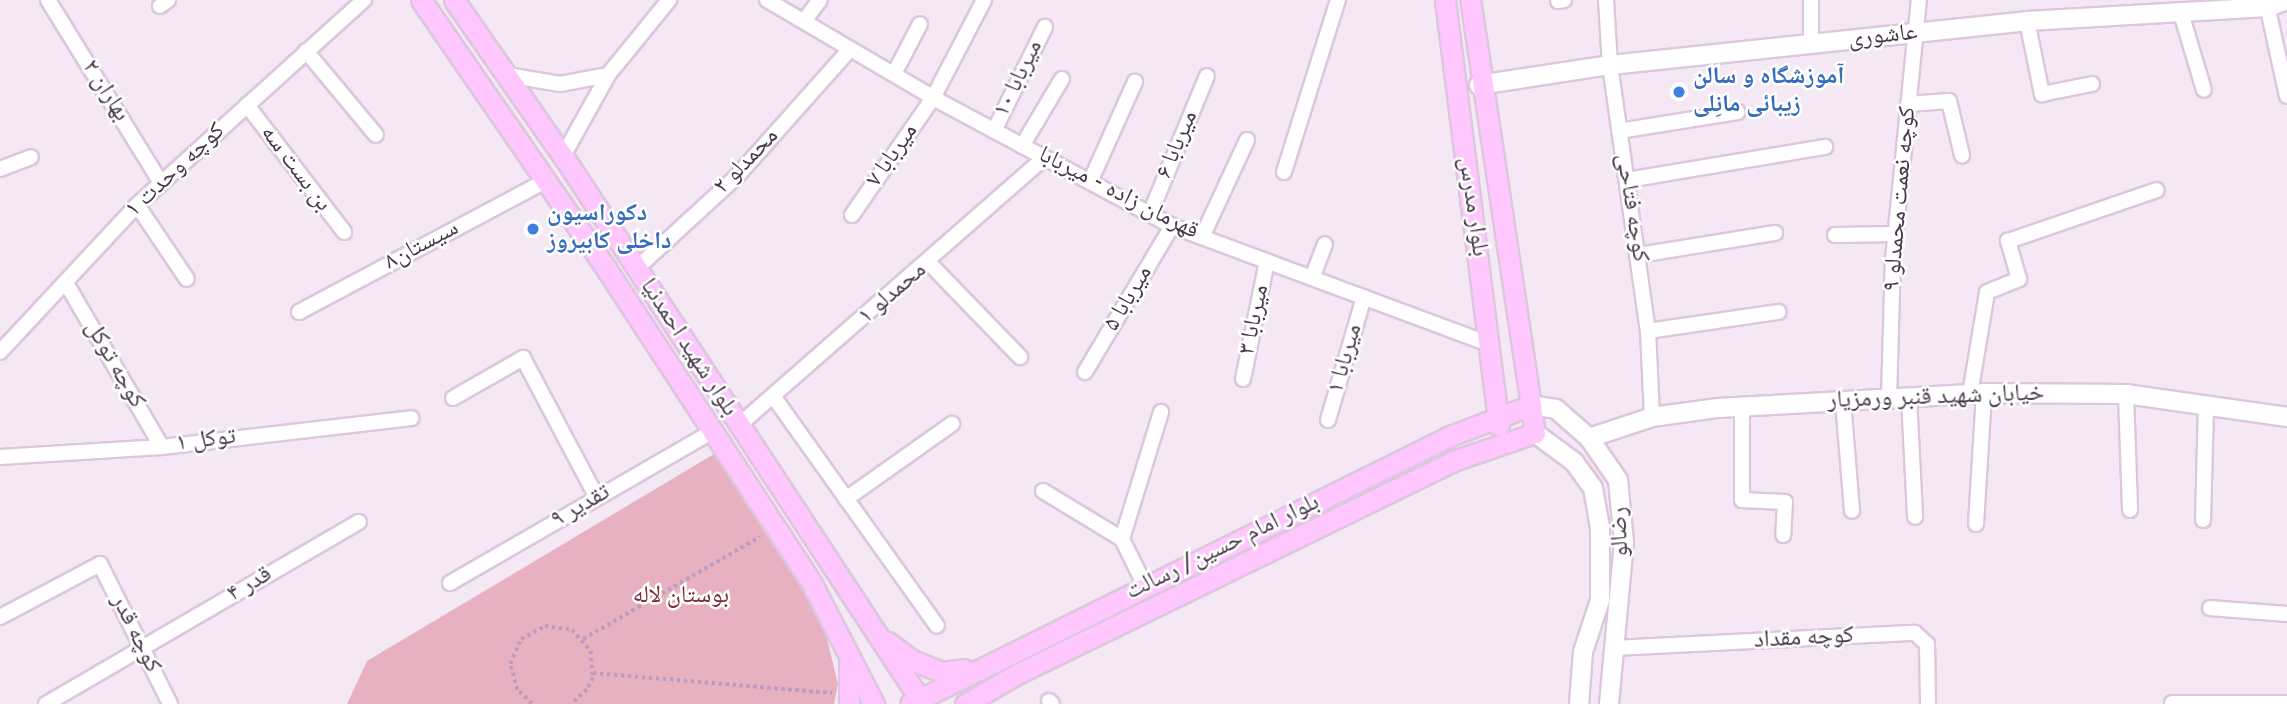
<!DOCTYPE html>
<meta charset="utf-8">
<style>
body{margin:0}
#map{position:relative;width:2287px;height:704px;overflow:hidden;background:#f3e8f4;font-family:Overpass,"Noto Naskh Arabic",sans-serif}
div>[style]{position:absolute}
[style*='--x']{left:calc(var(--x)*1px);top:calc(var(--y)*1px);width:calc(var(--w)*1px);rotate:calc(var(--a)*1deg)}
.green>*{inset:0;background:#e8b1c1}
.path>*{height:3.5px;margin-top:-1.75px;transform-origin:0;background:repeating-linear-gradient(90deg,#be9cc2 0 3.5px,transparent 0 7px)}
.roads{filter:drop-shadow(2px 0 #dcc7de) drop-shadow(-2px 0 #dcc7de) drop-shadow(0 2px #dcc7de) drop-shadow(0 -2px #dcc7de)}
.minor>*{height:14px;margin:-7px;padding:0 7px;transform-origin:7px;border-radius:7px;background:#fff}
.tertiary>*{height:18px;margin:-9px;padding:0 9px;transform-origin:9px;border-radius:9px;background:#fff}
.secondary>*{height:19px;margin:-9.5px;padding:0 9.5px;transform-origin:9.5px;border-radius:9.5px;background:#ffc7fe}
.dots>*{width:19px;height:19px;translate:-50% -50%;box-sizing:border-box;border:4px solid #fff;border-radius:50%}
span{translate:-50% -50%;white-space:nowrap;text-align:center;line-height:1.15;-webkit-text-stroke:5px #fff;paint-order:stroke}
.street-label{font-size:24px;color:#453748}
.shop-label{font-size:24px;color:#366cbe;font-weight:700}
.left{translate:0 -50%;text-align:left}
.park-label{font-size:24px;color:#7a2933}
</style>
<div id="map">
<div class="green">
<div style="clip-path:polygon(714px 454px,822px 618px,838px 684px,834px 704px,347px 704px,367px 661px)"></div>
</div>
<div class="path">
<div style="--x:583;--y:639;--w:204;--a:-30"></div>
<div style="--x:593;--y:673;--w:240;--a:4.8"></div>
<div style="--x:532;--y:704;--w:21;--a:-137"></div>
<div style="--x:517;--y:690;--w:27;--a:-105"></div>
<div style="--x:510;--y:664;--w:27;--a:-66"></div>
<div style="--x:521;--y:639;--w:27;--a:-28"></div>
<div style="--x:545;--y:626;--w:27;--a:8"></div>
<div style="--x:572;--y:630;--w:28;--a:48"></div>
<div style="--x:591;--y:651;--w:27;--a:86"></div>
<div style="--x:593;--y:678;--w:13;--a:117"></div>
<div style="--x:587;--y:690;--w:21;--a:137"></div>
</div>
<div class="roads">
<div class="minor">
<div style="--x:48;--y:0;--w:215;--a:58.3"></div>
<div style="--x:767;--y:0;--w:199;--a:30.4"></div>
<div style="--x:939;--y:101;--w:264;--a:28.2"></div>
<div style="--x:1172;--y:226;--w:338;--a:20.4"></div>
<div style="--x:1606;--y:0;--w:65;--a:86.5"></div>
<div style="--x:1610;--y:65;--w:269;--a:81.9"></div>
<div style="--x:1648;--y:331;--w:86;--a:87.3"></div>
<div style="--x:2266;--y:0;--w:98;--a:77.7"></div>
<div style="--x:1558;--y:1;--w:6;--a:-9"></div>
<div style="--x:160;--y:6;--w:10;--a:-37"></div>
<div style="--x:2181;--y:13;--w:80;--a:73.4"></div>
<div style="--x:804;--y:21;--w:26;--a:-53"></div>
<div style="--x:2027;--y:21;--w:75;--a:78.4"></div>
<div style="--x:2042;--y:94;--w:51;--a:-11.3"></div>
<div style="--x:1811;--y:45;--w:45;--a:-90"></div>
<div style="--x:306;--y:51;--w:109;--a:50.2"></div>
<div style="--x:894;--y:74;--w:56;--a:-62.5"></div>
<div style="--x:507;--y:75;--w:54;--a:9.6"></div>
<div style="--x:560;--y:84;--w:49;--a:-10.6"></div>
<div style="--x:1908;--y:104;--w:41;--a:-4.2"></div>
<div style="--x:1949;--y:101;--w:56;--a:76.5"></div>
<div style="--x:247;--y:105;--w:160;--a:52.6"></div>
<div style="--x:994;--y:131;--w:116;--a:-63.9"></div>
<div style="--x:1619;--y:131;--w:120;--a:-9.1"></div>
<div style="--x:1022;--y:146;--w:78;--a:-59.2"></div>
<div style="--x:563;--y:156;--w:93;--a:-60.9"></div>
<div style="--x:608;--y:75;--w:97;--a:-50.9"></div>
<div style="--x:0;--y:169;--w:33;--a:-21"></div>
<div style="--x:1284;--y:172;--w:180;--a:-72.6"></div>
<div style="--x:1627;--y:180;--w:201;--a:-9.5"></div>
<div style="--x:1090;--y:182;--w:110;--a:-65.8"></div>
<div style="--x:137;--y:205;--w:89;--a:56"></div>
<div style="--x:1150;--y:214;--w:149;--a:-67.6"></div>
<div style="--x:852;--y:215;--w:142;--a:-55.3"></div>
<div style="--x:933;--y:98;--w:110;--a:-62.5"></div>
<div style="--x:1835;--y:235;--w:61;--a:-0.9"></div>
<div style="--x:1202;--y:237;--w:107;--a:-65.1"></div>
<div style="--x:1639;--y:255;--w:138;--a:-9.2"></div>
<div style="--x:929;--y:263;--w:131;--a:45.9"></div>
<div style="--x:636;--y:269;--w:137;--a:-42.6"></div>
<div style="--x:737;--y:176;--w:170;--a:-48.3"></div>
<div style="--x:1312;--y:278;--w:36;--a:-69"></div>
<div style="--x:66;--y:283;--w:190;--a:59.7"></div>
<div style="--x:299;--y:312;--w:279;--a:-28"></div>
<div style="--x:1648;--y:331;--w:132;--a:-8.3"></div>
<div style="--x:0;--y:352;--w:201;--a:-47"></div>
<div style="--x:137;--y:205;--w:306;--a:-42.1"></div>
<div style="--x:1085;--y:372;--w:170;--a:-59.2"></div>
<div style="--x:1243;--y:379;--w:120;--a:-78.5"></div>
<div style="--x:1970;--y:394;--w:103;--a:-80.5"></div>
<div style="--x:1987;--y:292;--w:35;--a:-22"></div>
<div style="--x:2019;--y:279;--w:40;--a:-106"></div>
<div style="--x:2008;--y:241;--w:157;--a:-18.9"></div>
<div style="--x:2126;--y:394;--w:116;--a:88"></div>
<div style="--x:773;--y:396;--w:282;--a:54.5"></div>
<div style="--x:1909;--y:397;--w:120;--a:87.1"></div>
<div style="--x:453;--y:398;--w:81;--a:-29.7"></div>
<div style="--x:523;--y:358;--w:158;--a:62.1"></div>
<div style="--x:1889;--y:398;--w:139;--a:-88.4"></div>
<div style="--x:1893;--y:259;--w:260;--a:-84.3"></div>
<div style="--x:1843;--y:401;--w:110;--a:85.3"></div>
<div style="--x:1742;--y:407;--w:93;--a:90"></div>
<div style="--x:1742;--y:500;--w:43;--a:2.7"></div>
<div style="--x:1785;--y:502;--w:33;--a:93"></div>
<div style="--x:1328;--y:420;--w:128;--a:-73.7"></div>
<div style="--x:738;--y:426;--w:407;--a:-41.2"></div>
<div style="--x:0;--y:457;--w:162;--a:-3.5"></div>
<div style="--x:162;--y:447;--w:251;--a:-6.6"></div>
<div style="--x:1043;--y:491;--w:92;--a:31.3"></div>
<div style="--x:1122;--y:539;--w:52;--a:63.9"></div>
<div style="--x:846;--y:499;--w:130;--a:-35.3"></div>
<div style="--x:2203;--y:520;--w:115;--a:-88.5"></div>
<div style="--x:1976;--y:524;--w:131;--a:-86.5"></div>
<div style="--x:1122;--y:539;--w:133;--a:-72.9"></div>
<div style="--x:450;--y:583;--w:304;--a:-30"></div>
<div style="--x:2210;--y:608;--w:77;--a:4.5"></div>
<div style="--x:0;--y:617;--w:113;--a:-27.9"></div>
<div style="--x:100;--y:564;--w:157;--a:63.4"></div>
<div style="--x:1614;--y:648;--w:301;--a:-2.9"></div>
<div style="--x:1915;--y:633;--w:16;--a:43"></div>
<div style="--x:1927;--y:644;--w:60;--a:89"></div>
<div style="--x:1049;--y:701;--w:4;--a:45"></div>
<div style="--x:2172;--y:703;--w:115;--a:0"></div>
<div style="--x:46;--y:704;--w:362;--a:-30.2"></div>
</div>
<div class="tertiary">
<div style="--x:1479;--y:85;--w:133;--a:-8.7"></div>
<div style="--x:1610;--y:65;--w:419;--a:-6"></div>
<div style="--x:2027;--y:21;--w:241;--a:-3.3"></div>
<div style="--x:2268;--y:7;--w:20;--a:-20"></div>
<div style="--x:1531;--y:405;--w:25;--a:9"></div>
<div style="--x:1556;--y:409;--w:44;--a:41.3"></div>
<div style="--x:1589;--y:438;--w:51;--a:55.4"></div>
<div style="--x:1618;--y:480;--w:62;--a:84.5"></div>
<div style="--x:1624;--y:542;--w:163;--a:95.3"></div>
<div style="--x:1535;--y:433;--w:49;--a:36.6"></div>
<div style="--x:1574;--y:462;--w:32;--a:54"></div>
<div style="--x:1593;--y:488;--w:40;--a:80"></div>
<div style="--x:1600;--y:527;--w:73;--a:90"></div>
<div style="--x:1600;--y:600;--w:55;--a:108.1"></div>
<div style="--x:1583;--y:652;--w:52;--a:94.4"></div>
<div style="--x:1589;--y:438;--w:66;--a:-18.4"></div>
<div style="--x:1652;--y:417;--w:67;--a:-7.8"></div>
<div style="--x:1718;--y:408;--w:266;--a:-3.2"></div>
<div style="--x:1984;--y:393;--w:142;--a:0.4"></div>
<div style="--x:2126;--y:394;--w:163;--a:8.1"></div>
</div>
<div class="secondary">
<div style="--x:421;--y:0;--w:328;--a:55.4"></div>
<div style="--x:607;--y:270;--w:371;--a:56.8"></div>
<div style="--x:810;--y:580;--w:140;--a:62.7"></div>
<div style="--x:454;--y:0;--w:190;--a:55.1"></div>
<div style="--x:563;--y:156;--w:656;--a:56.7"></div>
<div style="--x:1445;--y:0;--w:429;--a:82.8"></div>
<div style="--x:888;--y:642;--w:30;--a:37"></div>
<div style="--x:912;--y:660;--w:31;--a:22"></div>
<div style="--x:941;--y:672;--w:23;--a:-7"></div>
<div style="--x:849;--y:665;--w:39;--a:90"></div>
<div style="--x:910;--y:704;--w:603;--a:-26.4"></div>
<div style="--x:1450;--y:436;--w:87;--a:-20.9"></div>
<div style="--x:965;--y:704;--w:62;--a:-29.9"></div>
<div style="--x:1019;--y:673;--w:486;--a:-26"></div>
<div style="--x:1456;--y:460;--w:83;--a:-18.9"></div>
<div style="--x:1535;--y:433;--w:438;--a:-98.5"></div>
</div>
</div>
<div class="dots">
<div style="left:1679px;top:92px;background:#3f7fe0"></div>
<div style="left:533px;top:229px;background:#3f7fe0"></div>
</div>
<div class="street-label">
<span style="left:1883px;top:37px;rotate:-6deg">عاشوری</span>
<span style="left:1019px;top:79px;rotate:-64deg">میربابا ۱۰</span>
<span style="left:105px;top:91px;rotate:58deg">بهاران ۲</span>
<span style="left:1178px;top:145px;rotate:-67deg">میربابا ۶</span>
<span style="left:893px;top:156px;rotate:-55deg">میربابا ۷</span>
<span style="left:747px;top:162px;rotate:-46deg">محمدلو ۲</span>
<span style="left:295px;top:169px;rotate:53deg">بن بست سه</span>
<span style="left:176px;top:171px;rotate:-43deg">کوچه وحدت ۱</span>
<span style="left:1118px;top:194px;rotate:27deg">قهرمان زاده - میربابا</span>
<span style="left:1901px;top:199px;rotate:-85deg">کوچه نعمت محمدلو ۹</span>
<span style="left:1472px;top:207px;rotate:82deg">بلوار مدرس</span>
<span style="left:1631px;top:208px;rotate:81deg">کوچه فتاحی</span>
<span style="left:422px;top:246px;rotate:-28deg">سیستان۸</span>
<span style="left:893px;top:294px;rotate:-41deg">محمدلو ۱</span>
<span style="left:1129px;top:299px;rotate:-59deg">میربابا ۵</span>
<span style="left:1255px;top:320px;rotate:-78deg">میربابا ۳</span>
<span style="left:688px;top:348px;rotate:57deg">بلوار شهید احمدنیا</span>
<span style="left:1346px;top:359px;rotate:-74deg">میربابا ۱</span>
<span style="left:114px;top:365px;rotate:60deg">کوچه توکل</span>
<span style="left:1936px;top:398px;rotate:-2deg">خیابان شهید قنبر ورمزیار</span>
<span style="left:206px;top:441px;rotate:-7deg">توکل ۱</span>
<span style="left:581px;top:507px;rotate:-30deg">۹ تقدیر</span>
<span style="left:1621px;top:532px;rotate:-92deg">رضالو</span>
<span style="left:1223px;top:548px;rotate:-26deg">بلوار امام حسین/ رسالت</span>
<span style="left:250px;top:585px;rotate:-30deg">قدر ۴</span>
<span style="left:135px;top:634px;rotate:64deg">کوچه قدر</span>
<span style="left:1804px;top:639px;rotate:-3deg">کوچه مقداد</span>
</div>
<div class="shop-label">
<span class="left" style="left:1693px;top:92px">آموزشگاه و سالن<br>زیبائی مانِلی</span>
<span class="left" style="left:547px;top:229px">دکوراسیون<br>داخلی کابیروز</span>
</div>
<div class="park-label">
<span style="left:681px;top:597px">بوستان لاله</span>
</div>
</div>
